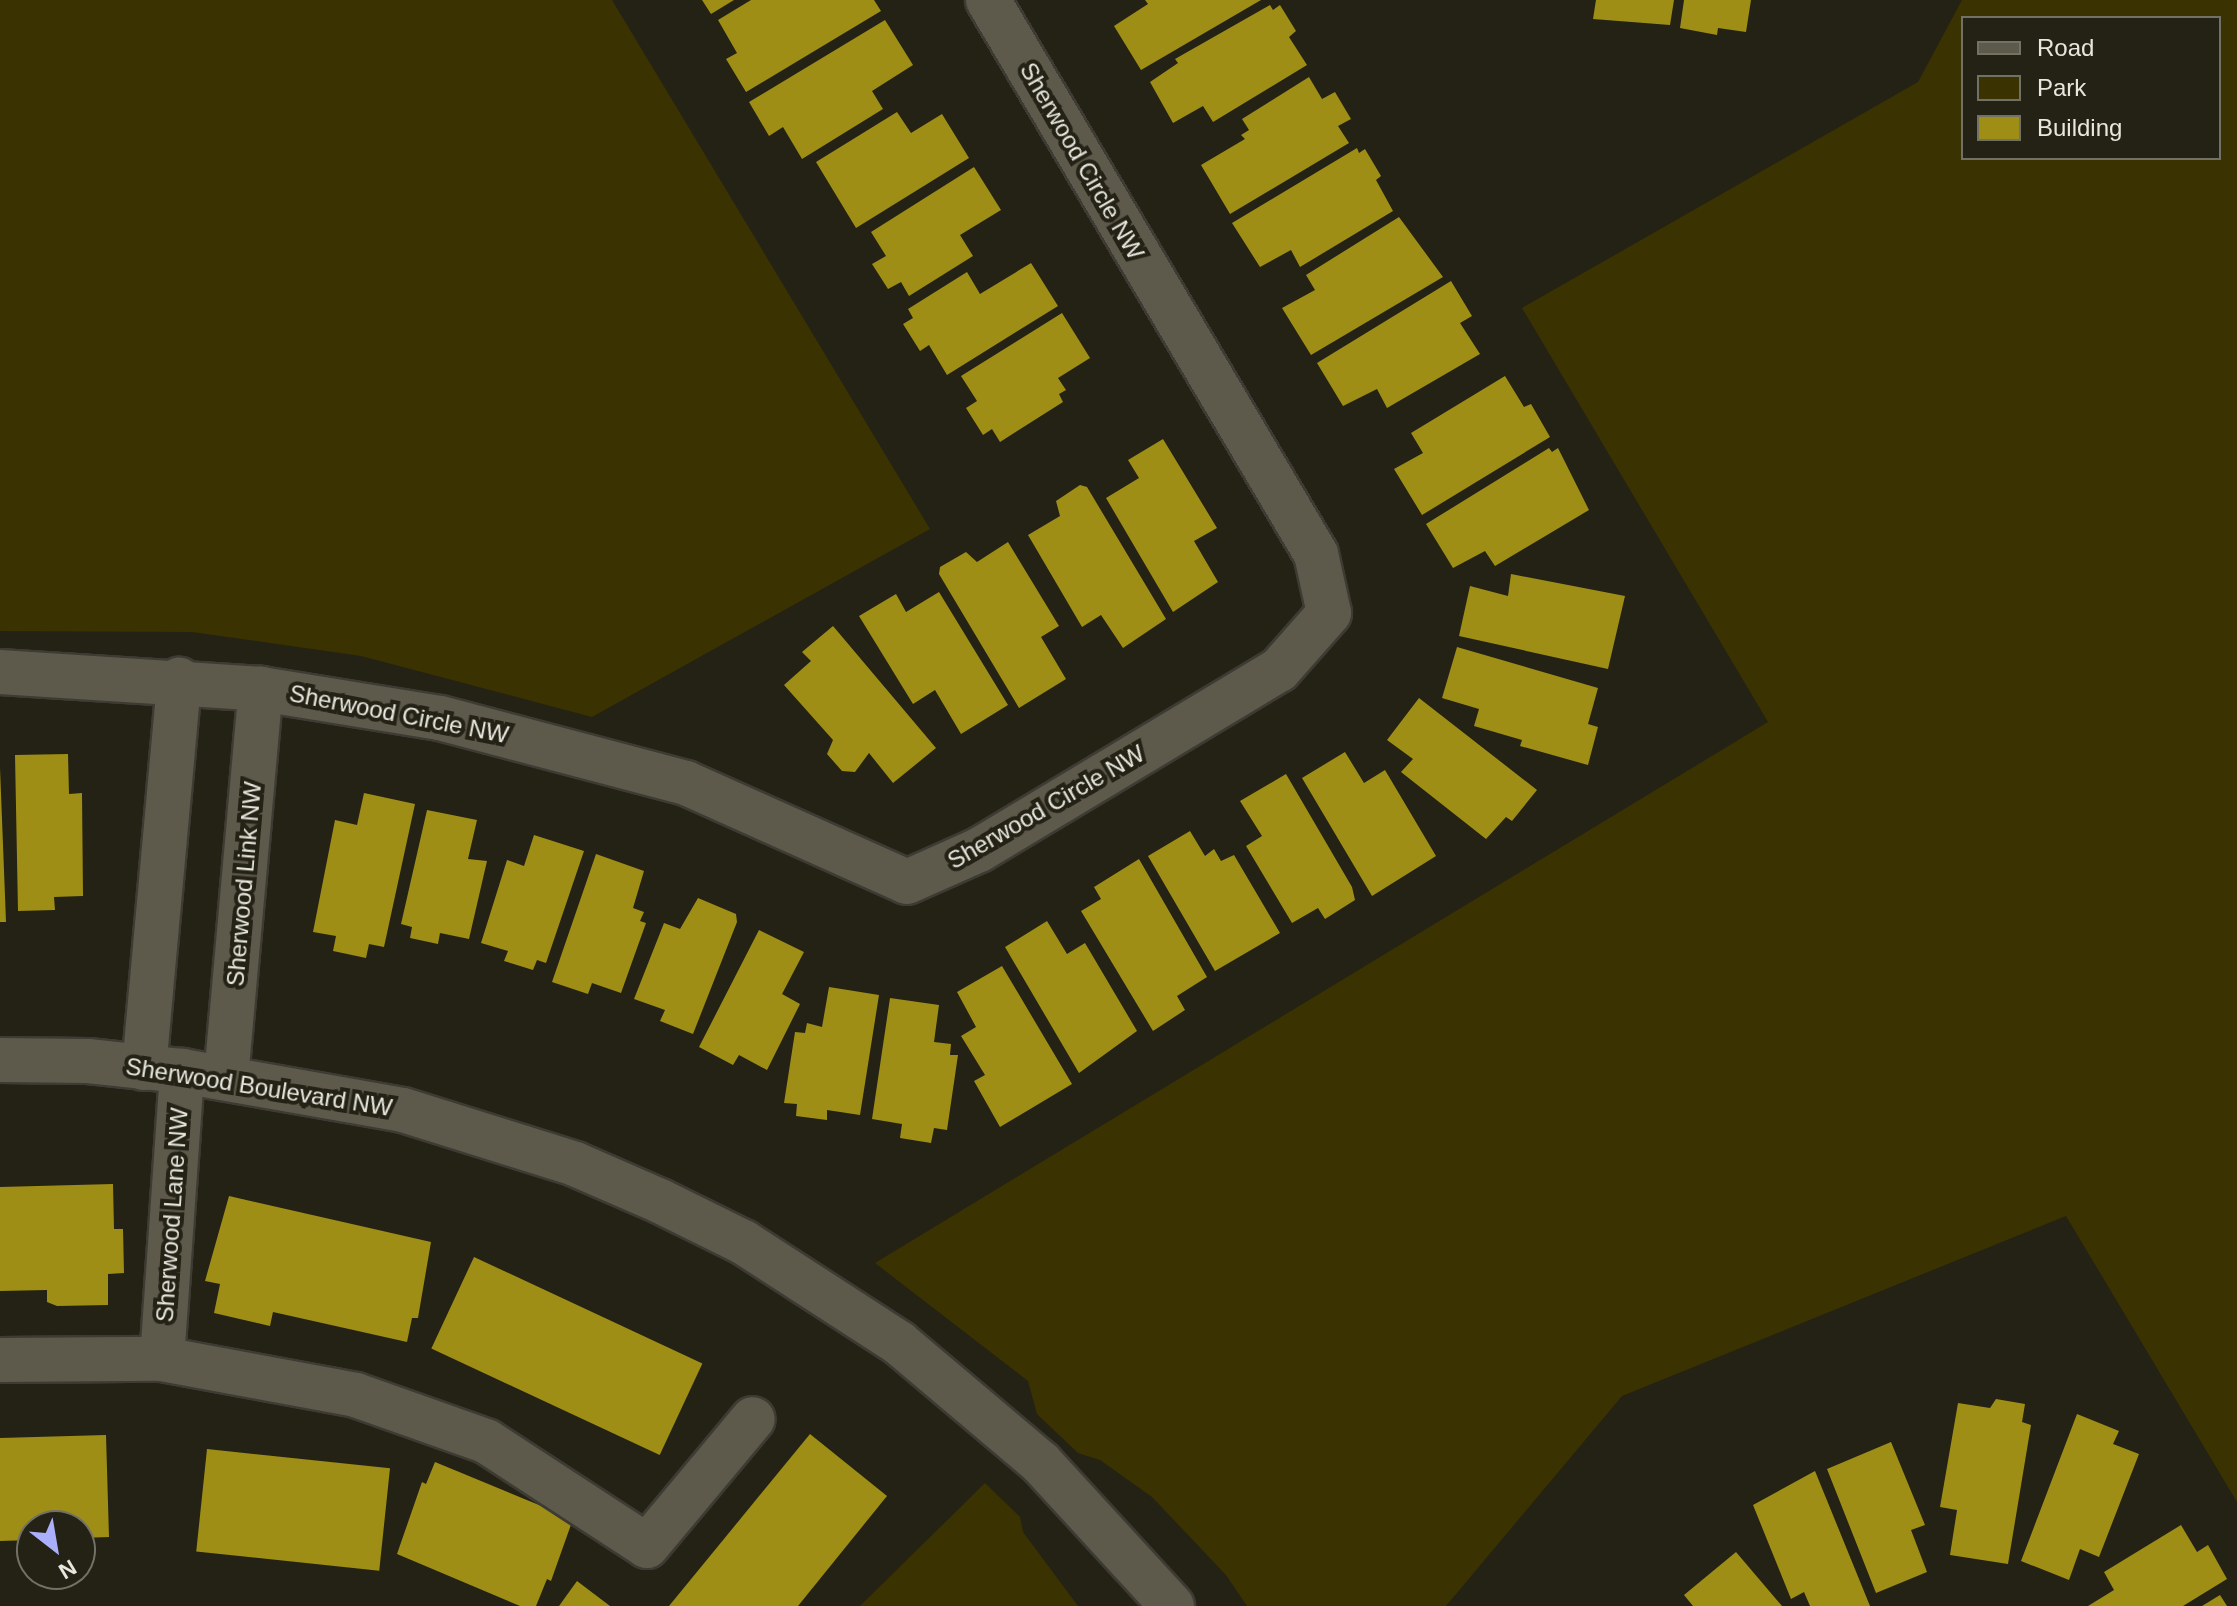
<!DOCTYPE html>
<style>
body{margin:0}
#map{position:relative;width:2237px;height:1606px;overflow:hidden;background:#242215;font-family:Helvetica,sans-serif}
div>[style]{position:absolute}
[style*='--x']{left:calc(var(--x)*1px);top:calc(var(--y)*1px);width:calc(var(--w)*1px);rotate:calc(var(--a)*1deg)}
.green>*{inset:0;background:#3a3200}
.building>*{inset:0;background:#9f8e15;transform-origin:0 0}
.roads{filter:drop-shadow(2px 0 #3d3b33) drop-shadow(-2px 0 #3d3b33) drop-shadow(0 2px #3d3b33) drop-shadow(0 -2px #3d3b33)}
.minor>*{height:44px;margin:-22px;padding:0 22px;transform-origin:22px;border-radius:22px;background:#5d5a4c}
.tertiary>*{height:44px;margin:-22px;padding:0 22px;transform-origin:22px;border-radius:22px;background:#5d5a4c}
span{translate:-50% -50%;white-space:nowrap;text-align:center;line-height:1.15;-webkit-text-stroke:8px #242215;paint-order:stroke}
.street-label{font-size:24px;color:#e8e7df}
.legend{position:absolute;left:1961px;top:16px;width:260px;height:144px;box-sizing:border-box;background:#242215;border:2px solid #727166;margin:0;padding:10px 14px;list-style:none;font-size:24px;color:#e8e7df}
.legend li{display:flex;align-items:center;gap:16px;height:40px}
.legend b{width:40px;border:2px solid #727166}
.north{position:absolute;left:16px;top:1510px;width:80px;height:80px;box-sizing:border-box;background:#242215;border:2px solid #727166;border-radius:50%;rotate:149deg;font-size:22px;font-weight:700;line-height:32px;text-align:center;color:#e8e7df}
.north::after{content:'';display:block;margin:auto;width:28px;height:36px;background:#aab0fb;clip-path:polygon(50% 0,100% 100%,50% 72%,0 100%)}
</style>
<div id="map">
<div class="green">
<div style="clip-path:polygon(0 0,612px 0,930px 529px,592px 717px,361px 656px,192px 632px,0 631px)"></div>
<div style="clip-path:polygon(evenodd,1962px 0,2237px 0,2237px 1502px,2066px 1216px,1622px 1396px,1446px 1606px,1247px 1606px,1226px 1575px,1152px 1497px,1100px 1460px,1078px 1453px,1037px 1414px,1028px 1381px,875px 1263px,1768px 722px,1522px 308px,1918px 82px,1962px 0,2219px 18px,2219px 158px,1963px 158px,1963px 18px,2219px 18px)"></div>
<div style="clip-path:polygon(985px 1483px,1020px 1517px,1023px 1532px,1078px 1606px,860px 1606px)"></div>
</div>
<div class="building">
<div style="clip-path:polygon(702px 0,734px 0,711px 14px)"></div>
<div style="clip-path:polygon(751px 0,874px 0,881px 11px,746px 92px,726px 59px,737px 53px,718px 20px)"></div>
<div style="clip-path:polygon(1145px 0,1261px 0,1141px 70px,1114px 26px,1148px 4px)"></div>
<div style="clip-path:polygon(1596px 0,1674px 0,1670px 25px,1593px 19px)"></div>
<div style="clip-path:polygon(1684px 0,1751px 0,1746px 32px,1718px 28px,1717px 35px,1680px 28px)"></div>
<div style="clip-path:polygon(1270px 5px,1273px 10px,1280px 5px,1296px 31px,1289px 37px,1307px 65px,1213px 122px,1203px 106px,1173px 123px,1150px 82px,1178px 63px,1175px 59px)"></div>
<div style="clip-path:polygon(885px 20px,913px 65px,872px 91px,883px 109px,802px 159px,783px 127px,769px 136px,749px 102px)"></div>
<div style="clip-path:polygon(1309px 77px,1322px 99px,1335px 92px,1351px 119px,1338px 126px,1349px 143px,1230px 214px,1201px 165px,1245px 139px,1241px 135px,1249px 130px,1242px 119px)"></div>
<div style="clip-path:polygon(897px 112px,911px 133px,942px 114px,969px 158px,856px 228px,816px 162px)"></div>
<div style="clip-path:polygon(1357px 148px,1359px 153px,1365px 149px,1381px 176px,1376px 180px,1393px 211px,1300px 267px,1291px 250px,1260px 267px,1232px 223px)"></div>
<div style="clip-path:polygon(974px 167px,1001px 210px,960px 235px,973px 256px,909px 296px,901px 282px,888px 289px,872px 264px,886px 256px,871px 232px)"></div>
<div style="clip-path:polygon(1399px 217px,1443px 277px,1311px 355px,1282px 308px,1315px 290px,1306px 275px)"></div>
<div style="clip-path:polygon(1031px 263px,1058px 306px,947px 375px,929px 345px,920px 351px,903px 324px,913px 318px,908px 309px,967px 272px,980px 294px)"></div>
<div style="clip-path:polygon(1451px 281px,1472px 316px,1460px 323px,1480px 354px,1387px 408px,1377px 389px,1343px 406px,1317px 363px)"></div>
<div style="clip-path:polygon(1062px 313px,1090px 358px,1058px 378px,1066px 390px,1059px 394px,1063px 402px,1000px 442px,992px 429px,983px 435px,966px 408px,977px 401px,961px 376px)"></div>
<div style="clip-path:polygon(1505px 376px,1524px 407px,1531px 404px,1550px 437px,1422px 515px,1394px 469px,1423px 453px,1411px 433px)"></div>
<div style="clip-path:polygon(1163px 439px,1217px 528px,1194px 541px,1218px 582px,1173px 612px,1106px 498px,1139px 478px,1128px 460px)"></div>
<div style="clip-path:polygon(1549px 448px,1552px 452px,1558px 448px,1589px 510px,1495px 566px,1485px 551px,1453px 568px,1426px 524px)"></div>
<div style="clip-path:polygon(1080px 485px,1087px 487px,1166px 619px,1123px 648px,1101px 615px,1082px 627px,1028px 535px,1060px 516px,1056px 501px)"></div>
<div style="clip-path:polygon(1008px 542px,1059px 626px,1041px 637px,1066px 679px,1019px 708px,939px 574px,940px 567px,966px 552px,977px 562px)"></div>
<div style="clip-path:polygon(1511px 574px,1625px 596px,1608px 669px,1459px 636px,1470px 586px,1508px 596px)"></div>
<div style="clip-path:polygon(939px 592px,1008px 705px,961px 734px,935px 690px,913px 704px,859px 616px,896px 594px,906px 612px)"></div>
<div style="clip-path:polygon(833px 626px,936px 748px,893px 783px,869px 753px,855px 772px,842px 771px,827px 754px,833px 740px,784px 685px,811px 661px,802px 652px)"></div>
<div style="clip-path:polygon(1457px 647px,1598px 688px,1588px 724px,1598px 727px,1588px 765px,1520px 746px,1522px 740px,1474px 726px,1479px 709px,1442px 698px)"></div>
<div style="clip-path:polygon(1419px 698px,1537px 790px,1512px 821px,1506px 817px,1486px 839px,1401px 772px,1413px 759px,1387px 740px)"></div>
<div style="clip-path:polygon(1345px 752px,1364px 783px,1385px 770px,1436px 856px,1372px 896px,1302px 778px)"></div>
<div style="clip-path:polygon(68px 754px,69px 794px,82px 793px,83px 896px,54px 897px,55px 910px,18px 911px,15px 755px)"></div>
<div style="clip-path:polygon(0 768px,6px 922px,0 922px)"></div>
<div style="clip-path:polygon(1286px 774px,1352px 887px,1355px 900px,1325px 919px,1318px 908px,1292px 923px,1246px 846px,1262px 836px,1240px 801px)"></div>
<div style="clip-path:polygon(364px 793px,415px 804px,384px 947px,369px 944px,366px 958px,333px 951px,336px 936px,313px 932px,335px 820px,357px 825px)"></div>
<div style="clip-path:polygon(427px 810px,477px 820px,468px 859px,487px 861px,469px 939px,440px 933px,438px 944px,410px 938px,412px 927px,401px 924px)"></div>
<div style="clip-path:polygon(1190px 831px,1205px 856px,1214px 849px,1221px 861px,1234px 855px,1280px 933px,1215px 971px,1148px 856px)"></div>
<div style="clip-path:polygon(534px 835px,584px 851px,546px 963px,537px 960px,533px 970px,504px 961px,508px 951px,481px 943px,507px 860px,524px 866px)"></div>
<div style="clip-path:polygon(596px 854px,644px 871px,633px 908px,644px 912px,640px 921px,646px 923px,621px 993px,592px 983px,588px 994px,552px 982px)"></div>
<div style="clip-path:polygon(1139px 859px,1207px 977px,1177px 996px,1185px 1010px,1153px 1031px,1081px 911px,1101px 899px,1094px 887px)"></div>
<div style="clip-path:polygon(698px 898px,736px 914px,737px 922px,693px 1034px,660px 1021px,665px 1010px,634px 999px,664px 923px,680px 929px)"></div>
<div style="clip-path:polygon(1047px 921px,1067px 954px,1085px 943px,1137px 1031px,1079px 1073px,1005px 947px)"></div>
<div style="clip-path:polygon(759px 930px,804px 952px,782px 994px,800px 1004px,767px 1070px,739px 1055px,733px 1065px,699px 1047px)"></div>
<div style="clip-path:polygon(1002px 966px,1072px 1084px,1000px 1127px,974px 1081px,985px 1075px,961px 1036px,976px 1027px,957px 992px)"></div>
<div style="clip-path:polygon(829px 987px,879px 995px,860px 1115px,827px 1110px,827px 1120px,796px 1116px,797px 1104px,784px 1103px,795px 1032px,805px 1033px,807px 1023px,822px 1027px)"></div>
<div style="clip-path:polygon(890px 998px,939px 1005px,934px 1042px,951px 1044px,950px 1055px,958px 1055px,947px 1130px,934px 1128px,931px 1143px,900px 1138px,902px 1124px,872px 1119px)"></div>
<div style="clip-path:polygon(113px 1184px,114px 1229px,123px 1229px,124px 1273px,108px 1274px,108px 1305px,57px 1306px,47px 1302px,47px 1290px,0 1291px,0 1187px)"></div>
<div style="clip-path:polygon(229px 1196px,431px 1242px,418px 1318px,412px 1318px,407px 1342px,273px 1312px,270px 1326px,214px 1313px,220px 1284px,205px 1281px)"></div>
<div style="left:474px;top:1257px;width:252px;height:101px;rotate:25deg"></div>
<div style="clip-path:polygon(1996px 1399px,2025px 1404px,2022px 1422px,2031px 1425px,2008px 1564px,1950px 1555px,1957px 1510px,1940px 1507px,1958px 1403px,1990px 1408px)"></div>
<div style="clip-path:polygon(2077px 1414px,2119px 1431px,2113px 1444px,2139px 1454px,2099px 1557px,2080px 1549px,2069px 1580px,2021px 1561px)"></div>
<div style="clip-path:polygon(810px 1434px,887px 1496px,798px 1606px,669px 1606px)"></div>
<div style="clip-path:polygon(106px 1435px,109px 1537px,80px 1538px,80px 1526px,32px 1526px,32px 1540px,0 1541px,0 1438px)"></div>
<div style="clip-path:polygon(1891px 1442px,1925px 1525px,1911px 1530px,1927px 1572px,1876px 1593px,1827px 1469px)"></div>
<div style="left:207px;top:1449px;width:184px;height:103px;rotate:6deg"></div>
<div style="clip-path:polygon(435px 1462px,573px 1519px,551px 1581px,547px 1579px,536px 1606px,520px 1606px,397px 1554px,422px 1482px,426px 1484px)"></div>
<div style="clip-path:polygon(1815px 1471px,1870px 1606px,1810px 1606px,1804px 1592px,1791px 1599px,1753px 1505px)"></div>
<div style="clip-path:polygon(2181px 1525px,2197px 1552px,2208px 1545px,2227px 1579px,2183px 1606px,2088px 1606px,2114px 1590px,2104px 1572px)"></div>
<div style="clip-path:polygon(1736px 1552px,1782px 1606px,1693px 1606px,1684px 1595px)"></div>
<div style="clip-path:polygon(577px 1581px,610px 1606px,559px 1606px)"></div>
<div style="clip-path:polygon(2220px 1595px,2227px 1606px,2202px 1606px)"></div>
</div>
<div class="roads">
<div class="minor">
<div style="--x:0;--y:672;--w:262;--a:3.7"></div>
<div style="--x:261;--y:689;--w:181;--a:9.2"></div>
<div style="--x:440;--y:718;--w:254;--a:14.8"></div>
<div style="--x:686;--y:783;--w:242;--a:24.1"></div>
<div style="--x:907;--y:882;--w:79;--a:-24"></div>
<div style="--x:979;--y:850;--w:350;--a:-31"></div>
<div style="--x:1279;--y:670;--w:76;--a:-48.7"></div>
<div style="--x:1329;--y:613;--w:60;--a:-102.4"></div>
<div style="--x:1316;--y:554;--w:644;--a:-120.63"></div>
<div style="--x:144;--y:1068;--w:390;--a:-84.8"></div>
<div style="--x:226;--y:1078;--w:391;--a:-84.9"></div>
<div style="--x:162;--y:1359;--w:289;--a:-86"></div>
<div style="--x:0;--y:1360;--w:162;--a:-0.4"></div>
<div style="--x:162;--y:1359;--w:197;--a:10.5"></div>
<div style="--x:356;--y:1395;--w:138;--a:19.5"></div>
<div style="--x:486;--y:1441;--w:192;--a:33.1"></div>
<div style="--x:647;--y:1546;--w:165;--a:-50.2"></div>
</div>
<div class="tertiary">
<div style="--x:0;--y:1060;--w:88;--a:0.7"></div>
<div style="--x:88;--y:1061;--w:95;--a:6.1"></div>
<div style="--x:182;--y:1071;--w:224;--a:10"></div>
<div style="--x:403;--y:1110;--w:180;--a:17.4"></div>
<div style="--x:575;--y:1164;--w:93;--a:23.5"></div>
<div style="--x:660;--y:1201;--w:93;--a:26.3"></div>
<div style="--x:743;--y:1242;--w:186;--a:32.9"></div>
<div style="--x:899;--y:1343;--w:186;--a:40.2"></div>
<div style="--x:1041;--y:1463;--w:194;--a:47.5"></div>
</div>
</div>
<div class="street-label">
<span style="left:1082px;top:161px;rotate:60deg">Sherwood Circle NW</span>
<span style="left:399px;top:714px;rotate:11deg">Sherwood Circle NW</span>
<span style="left:1046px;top:807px;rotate:-30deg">Sherwood Circle NW</span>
<span style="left:244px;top:884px;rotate:-85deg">Sherwood Link NW</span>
<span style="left:259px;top:1087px;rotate:9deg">Sherwood Boulevard NW</span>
<span style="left:172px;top:1215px;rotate:-86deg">Sherwood Lane NW</span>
</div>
<ul class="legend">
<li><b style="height:10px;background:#5d5a4c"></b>Road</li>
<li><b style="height:22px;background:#3a3200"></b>Park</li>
<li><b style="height:22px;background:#9f8e15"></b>Building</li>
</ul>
<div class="north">N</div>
</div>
